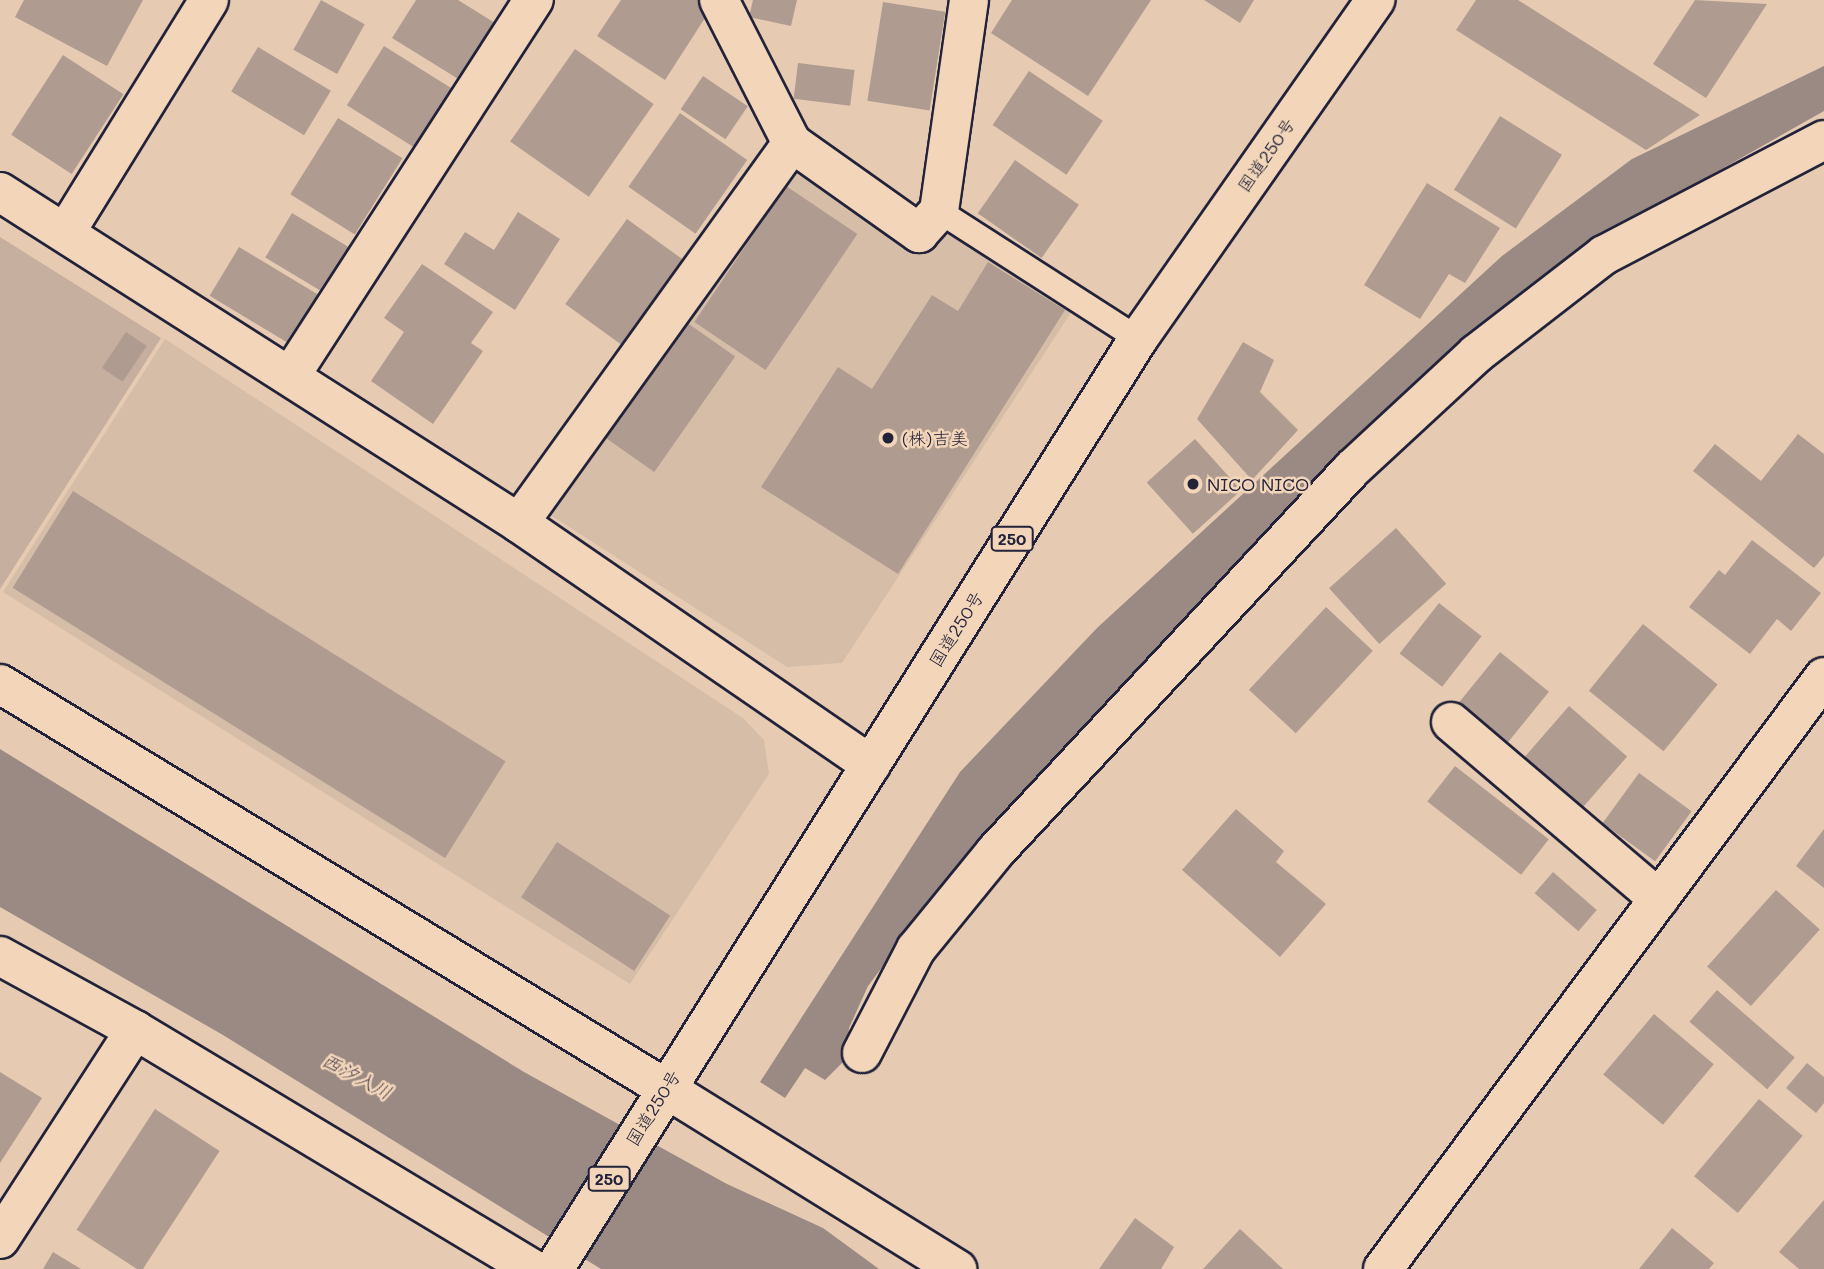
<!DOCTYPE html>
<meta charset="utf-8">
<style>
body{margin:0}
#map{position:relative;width:1824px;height:1269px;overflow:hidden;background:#e6cbb2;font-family:Mali,"Klee One",sans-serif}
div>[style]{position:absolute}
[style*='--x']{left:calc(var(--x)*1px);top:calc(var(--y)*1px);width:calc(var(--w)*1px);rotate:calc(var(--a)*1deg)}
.built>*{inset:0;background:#d6bda8}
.green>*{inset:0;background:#c6af9e}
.water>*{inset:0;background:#9b8a84}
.building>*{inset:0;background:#b09b91;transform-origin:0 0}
.roads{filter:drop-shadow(2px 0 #22223b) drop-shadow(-2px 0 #22223b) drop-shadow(0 2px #22223b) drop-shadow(0 -2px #22223b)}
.service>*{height:24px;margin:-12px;padding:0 12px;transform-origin:12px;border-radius:12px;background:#f3d6b9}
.minor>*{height:38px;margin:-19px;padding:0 19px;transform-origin:19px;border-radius:19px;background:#f3d6b9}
.tertiary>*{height:38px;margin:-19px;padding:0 19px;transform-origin:19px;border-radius:19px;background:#f3d6b9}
.trunk>*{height:38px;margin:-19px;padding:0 19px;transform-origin:19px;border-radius:19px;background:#f3d6b9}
.dots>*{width:19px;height:19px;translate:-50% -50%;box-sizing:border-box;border:4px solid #f3d6b9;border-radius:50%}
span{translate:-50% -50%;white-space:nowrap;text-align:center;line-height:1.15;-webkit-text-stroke:5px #f3d6b9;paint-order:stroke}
.shield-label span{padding:2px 5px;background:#f3d6b9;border:2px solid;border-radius:5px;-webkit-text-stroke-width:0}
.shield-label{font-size:16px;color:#22223b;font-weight:700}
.street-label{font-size:18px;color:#22223b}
.poi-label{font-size:18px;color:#22223b}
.left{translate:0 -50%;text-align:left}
.water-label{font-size:19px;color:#4c4655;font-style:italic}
</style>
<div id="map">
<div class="built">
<div style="clip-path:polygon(800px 170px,926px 251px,953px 231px,1076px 305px,842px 663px,787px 667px,549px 514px,781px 173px)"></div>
<div style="clip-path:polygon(165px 339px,743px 718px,764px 740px,769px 774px,630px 984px,3px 592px)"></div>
</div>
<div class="green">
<div style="clip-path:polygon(0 237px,161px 338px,0 589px)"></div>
</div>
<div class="water">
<div style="clip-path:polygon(1824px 66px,1824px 111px,1633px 219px,1199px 608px,973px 846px,868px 986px,849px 1028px,847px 1058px,825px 1080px,805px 1068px,785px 1098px,760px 1082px,960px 772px,1097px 628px,1502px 256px,1632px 159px)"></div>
<div style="clip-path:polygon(0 749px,524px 1072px,727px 1184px,823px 1228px,879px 1269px,601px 1269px,223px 1035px,0 907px)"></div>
</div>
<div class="building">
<div style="clip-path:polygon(24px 0,143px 0,107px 66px,15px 17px)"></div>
<div style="left:321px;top:0;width:50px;height:57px;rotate:29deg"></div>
<div style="clip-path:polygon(416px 0,458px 0,495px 23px,460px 80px,392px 38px)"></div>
<div style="clip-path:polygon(621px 0,701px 0,712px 7px,665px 80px,597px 36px)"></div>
<div style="clip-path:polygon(753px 0,797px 0,791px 26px,749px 17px)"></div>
<div style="clip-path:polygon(1012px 0,1151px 0,1088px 96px,991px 33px)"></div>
<div style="clip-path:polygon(1204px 0,1254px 0,1240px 23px)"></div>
<div style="clip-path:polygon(1476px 0,1518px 0,1700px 115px,1646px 150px,1456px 30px)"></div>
<div style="clip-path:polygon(1695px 0,1767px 4px,1706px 98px,1653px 64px)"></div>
<div style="left:883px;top:2px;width:63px;height:100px;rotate:9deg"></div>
<div style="left:384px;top:46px;width:88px;height:70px;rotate:32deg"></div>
<div style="left:258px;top:47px;width:85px;height:52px;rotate:31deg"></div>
<div style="left:575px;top:49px;width:96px;height:113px;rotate:35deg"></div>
<div style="left:63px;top:55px;width:72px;height:95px;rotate:33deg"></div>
<div style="left:798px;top:63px;width:57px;height:36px;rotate:7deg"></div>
<div style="left:1029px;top:71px;width:89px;height:65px;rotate:34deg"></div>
<div style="left:703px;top:76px;width:54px;height:40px;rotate:34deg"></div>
<div style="left:680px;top:113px;width:82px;height:90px;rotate:35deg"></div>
<div style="left:1500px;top:116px;width:73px;height:87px;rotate:32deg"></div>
<div style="left:338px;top:118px;width:76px;height:90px;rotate:32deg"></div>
<div style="left:1015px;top:160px;width:78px;height:65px;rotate:35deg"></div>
<div style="clip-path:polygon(1427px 183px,1500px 228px,1465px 283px,1449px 274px,1420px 319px,1364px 285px)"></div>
<div style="left:786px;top:186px;width:86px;height:164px;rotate:34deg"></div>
<div style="clip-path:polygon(518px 212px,560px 239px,515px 310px,444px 264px,465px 232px,494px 250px)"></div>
<div style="left:292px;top:213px;width:69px;height:52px;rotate:31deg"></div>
<div style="left:627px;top:219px;width:72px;height:105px;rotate:36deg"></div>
<div style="left:239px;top:247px;width:95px;height:57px;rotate:31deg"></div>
<div style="clip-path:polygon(988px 262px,1065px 310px,898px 574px,761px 487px,838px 367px,872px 389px,932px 295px,958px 311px)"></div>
<div style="clip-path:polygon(422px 264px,493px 312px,471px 343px,483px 351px,433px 424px,371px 381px,404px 332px,384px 318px)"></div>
<div style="left:686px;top:322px;width:60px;height:141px;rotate:35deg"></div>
<div style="left:126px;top:332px;width:25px;height:43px;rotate:34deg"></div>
<div style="clip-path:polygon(1243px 342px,1274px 360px,1260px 392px,1298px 430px,1252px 480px,1197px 419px)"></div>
<div style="clip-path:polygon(1798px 434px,1824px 454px,1824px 556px,1814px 568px,1693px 471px,1715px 444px,1761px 481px)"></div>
<div style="left:1195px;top:439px;width:69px;height:65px;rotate:48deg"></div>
<div style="left:73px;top:491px;width:510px;height:114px;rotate:32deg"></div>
<div style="left:1396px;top:528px;width:75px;height:90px;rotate:48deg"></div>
<div style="clip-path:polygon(1752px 540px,1821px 593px,1791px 631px,1777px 619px,1750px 654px,1689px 607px,1719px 570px,1725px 575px)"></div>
<div style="left:1439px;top:603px;width:54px;height:64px;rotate:38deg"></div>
<div style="left:1326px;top:607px;width:64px;height:113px;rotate:43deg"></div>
<div style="left:1643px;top:624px;width:96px;height:86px;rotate:39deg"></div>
<div style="left:1500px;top:652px;width:63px;height:69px;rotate:39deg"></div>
<div style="left:1569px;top:706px;width:77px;height:72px;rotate:41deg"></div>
<div style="left:1455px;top:766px;width:119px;height:45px;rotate:38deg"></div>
<div style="left:1639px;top:773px;width:65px;height:62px;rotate:36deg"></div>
<div style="clip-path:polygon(1236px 809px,1284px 851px,1276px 862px,1326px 904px,1280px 957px,1182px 870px)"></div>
<div style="clip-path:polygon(1824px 829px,1824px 888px,1796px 866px)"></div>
<div style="left:557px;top:842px;width:135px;height:66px;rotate:33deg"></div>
<div style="left:1553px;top:872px;width:58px;height:28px;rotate:41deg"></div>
<div style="left:1776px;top:890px;width:59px;height:103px;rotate:42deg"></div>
<div style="left:1717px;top:990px;width:103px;height:42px;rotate:41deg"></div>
<div style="left:1654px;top:1014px;width:78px;height:79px;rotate:40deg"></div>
<div style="clip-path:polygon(1807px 1063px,1824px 1077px,1824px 1103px,1816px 1113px,1786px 1088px)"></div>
<div style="clip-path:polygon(0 1072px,42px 1098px,0 1163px)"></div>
<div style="left:1759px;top:1099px;width:57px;height:101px;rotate:40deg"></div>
<div style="left:155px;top:1109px;width:77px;height:144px;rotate:33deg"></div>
<div style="clip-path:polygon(1824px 1200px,1824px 1269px,1799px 1269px,1779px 1252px)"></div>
<div style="clip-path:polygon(1135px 1218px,1174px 1247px,1161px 1269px,1099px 1269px)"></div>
<div style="clip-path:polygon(1672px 1228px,1714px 1263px,1709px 1269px,1639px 1269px)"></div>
<div style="clip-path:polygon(1240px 1229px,1283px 1269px,1203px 1269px)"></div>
<div style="clip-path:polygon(53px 1252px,81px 1269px,43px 1269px)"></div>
</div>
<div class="roads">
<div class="service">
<div style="--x:939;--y:211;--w:237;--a:32.7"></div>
</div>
<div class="minor">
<div style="--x:719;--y:0;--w:161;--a:63"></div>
<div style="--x:792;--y:143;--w:156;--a:35.3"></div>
<div style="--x:919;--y:233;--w:30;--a:-48"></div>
<div style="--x:939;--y:211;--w:213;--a:-81.9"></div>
<div style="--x:0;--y:192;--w:616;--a:32.53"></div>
<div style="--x:519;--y:523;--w:427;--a:34.5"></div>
<div style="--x:67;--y:230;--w:270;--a:-58.3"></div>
<div style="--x:291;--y:375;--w:447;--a:-57.1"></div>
<div style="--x:519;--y:523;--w:468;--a:-54.3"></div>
<div style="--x:1451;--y:722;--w:273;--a:40.4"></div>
<div style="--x:0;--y:956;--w:154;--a:28.7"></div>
<div style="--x:135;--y:1030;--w:463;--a:31"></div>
<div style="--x:862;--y:1053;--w:117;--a:-62.6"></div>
<div style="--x:916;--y:949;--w:125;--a:-50.8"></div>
<div style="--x:995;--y:852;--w:524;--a:-47.01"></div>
<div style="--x:1352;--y:469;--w:169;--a:-42.8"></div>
<div style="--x:1476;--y:354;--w:162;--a:-37.7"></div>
<div style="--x:1604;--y:255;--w:248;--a:-27.6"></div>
<div style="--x:665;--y:1088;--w:344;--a:31.8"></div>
<div style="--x:0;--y:1239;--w:249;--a:-57.1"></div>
<div style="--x:1383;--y:1269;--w:738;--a:-53.32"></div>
</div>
<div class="tertiary">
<div style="--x:0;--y:684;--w:778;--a:31.28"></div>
</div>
<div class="trunk">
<div style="--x:554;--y:1269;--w:1098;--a:-57.87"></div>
<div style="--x:1138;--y:339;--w:414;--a:-55"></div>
</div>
</div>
<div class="dots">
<div style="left:888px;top:438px;background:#22223b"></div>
<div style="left:1193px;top:484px;background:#22223b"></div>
</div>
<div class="shield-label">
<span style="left:1012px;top:539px">250</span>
<span style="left:609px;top:1179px">250</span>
</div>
<div class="street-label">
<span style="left:1266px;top:155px;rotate:-55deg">国道250号</span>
<span style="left:956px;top:629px;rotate:-58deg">国道250号</span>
<span style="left:653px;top:1108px;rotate:-58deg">国道250号</span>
</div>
<div class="poi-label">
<span class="left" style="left:902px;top:438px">(株)吉美</span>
<span class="left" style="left:1207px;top:484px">NICO NICO</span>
</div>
<div class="water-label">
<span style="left:357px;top:1076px;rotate:28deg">西汐入川</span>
</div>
</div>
